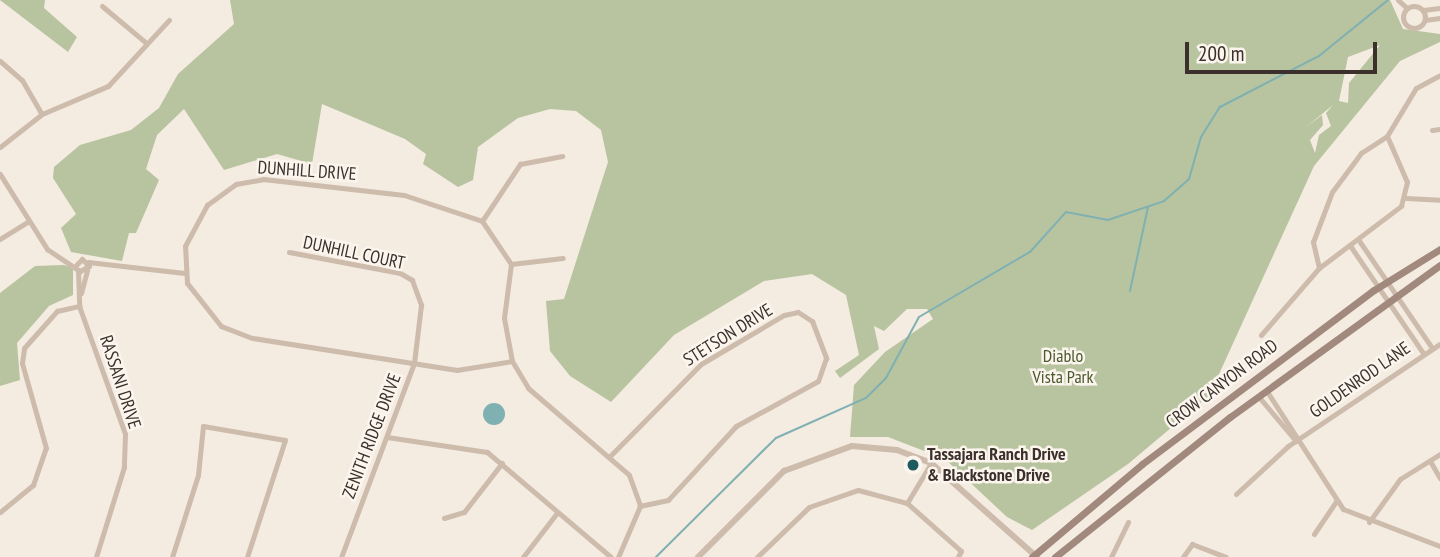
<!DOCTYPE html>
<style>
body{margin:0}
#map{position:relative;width:1440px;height:557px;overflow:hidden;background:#f4ebe1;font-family:"PT Sans Narrow",sans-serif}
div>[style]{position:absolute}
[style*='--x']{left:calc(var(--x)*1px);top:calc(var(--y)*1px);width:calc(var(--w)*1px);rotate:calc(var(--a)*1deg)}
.green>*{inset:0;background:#b8c4a0}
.water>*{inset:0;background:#7fb0b2}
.round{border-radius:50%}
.stream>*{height:2px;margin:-1px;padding:0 1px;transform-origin:1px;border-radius:1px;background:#7fb0b2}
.minor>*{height:5px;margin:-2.5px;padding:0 2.5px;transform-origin:2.5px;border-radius:2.5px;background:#cdbbac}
.minor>.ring{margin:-2.5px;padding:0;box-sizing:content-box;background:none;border:5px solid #cdbbac;border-radius:50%}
.tertiary>*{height:6px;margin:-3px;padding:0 3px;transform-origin:3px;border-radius:3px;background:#cdbbac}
.secondary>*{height:7px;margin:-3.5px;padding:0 3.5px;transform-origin:3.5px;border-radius:3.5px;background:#a18a7d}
.dots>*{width:19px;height:19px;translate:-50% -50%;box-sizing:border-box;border:4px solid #fbf5ee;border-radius:50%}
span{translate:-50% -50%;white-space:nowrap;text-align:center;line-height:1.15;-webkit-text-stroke:5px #fbf5ee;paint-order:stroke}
.street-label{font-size:18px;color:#3b302b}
.park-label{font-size:18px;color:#4a5a2e}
.poi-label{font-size:18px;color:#3b302b;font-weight:700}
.left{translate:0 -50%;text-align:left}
.scale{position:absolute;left:1185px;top:42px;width:192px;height:32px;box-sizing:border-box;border:4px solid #3b302b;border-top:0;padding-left:9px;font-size:21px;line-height:24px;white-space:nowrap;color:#3b302b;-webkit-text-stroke:5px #fbf5ee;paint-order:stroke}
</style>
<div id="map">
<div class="green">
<div style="clip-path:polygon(0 0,45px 0,44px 8px,77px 37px,68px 52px)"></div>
<div style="clip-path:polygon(evenodd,230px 0,1390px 0,1403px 29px,1440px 34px,1440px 42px,1400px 61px,1314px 166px,1209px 396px,1128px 464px,1032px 530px,1007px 517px,945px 459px,888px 437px,850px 437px,854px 385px,885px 352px,933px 319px,927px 309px,907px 309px,884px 331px,874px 326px,879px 349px,840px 378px,835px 371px,859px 355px,846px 295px,812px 274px,764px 281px,674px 335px,611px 402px,570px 376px,550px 351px,546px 301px,564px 299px,608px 162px,601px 130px,576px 111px,550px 109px,518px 118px,478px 147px,473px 180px,458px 187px,423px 164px,426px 154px,405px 139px,322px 104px,312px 164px,277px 154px,224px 170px,184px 109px,157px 135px,146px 169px,159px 180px,136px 233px,129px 233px,122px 261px,71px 252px,61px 228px,76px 214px,53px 178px,54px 167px,80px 145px,131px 130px,159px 108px,178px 74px,234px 24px,230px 0,1380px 45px,1349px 83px,1348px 103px,1339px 101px,1348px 57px,1380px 45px,230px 0,1333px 105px,1326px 113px,1331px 126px,1319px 135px,1315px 153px,1310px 140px,1323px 125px,1322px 115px,1306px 127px,1333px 105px)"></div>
<div style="clip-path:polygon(64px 265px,73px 268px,73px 295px,49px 306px,17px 343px,20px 380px,0 386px,0 293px,35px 266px)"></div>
</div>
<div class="water">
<div class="round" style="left:483px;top:403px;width:22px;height:22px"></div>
</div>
<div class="stream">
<div style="--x:1130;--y:291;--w:86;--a:-77.9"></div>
<div style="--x:656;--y:557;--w:169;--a:-44.8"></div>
<div style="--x:776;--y:438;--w:98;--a:-24"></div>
<div style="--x:866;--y:398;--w:28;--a:-45"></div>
<div style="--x:886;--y:378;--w:69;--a:-61.6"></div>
<div style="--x:919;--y:317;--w:129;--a:-30.4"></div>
<div style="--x:1030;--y:252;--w:54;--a:-48"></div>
<div style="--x:1066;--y:212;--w:43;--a:10.8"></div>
<div style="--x:1108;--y:220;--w:59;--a:-18.7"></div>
<div style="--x:1164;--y:201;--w:33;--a:-41"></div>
<div style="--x:1189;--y:179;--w:44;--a:-74.1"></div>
<div style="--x:1201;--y:137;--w:36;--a:-58"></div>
<div style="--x:1220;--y:107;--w:111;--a:-27.3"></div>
<div style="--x:1319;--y:56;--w:89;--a:-39.1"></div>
</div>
<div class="minor">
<div style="--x:1398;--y:0;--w:12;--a:42"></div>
<div class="ring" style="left:1403px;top:6px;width:17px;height:17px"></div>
<div style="--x:102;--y:6;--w:56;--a:39.9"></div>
<div style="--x:1423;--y:10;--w:17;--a:-7"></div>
<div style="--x:1425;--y:20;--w:15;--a:-8"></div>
<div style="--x:0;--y:61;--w:29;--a:41"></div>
<div style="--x:22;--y:80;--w:39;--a:60"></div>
<div style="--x:1432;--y:130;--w:8;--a:-7"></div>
<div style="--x:0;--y:147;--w:53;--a:-38.2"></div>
<div style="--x:42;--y:114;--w:72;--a:-23"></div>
<div style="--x:108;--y:86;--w:90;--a:-47.3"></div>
<div style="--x:0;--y:174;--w:89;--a:57.9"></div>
<div style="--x:47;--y:249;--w:40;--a:34"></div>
<div style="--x:80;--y:271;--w:10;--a:-29"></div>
<div style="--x:89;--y:266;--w:10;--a:-135"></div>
<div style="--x:82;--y:259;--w:8;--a:135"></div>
<div style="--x:263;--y:179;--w:142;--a:6.5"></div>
<div style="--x:404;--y:195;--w:82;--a:18.4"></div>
<div style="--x:482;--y:221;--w:52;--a:56"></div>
<div style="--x:511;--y:264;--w:54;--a:97.4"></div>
<div style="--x:504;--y:318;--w:44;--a:79.5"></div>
<div style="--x:512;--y:361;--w:56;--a:170.7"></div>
<div style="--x:457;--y:370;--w:207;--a:-171.1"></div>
<div style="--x:252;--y:338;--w:33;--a:-159"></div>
<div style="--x:221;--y:326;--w:55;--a:-128.3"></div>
<div style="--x:187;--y:283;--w:37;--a:-93"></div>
<div style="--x:185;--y:246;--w:47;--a:-61.8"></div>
<div style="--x:207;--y:205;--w:36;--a:-36"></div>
<div style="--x:236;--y:184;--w:27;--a:-10"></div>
<div style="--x:1406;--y:198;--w:34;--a:3"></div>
<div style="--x:482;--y:221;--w:69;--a:-56.3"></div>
<div style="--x:520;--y:164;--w:43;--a:-10.8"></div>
<div style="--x:0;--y:239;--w:32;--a:-32"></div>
<div style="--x:1360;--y:242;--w:128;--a:55.8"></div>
<div style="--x:1351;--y:247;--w:128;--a:55.8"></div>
<div style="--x:289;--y:252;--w:113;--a:10.7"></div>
<div style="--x:400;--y:273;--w:14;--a:30"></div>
<div style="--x:412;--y:280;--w:27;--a:70"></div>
<div style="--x:421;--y:305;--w:58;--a:96.9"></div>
<div style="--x:414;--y:363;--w:207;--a:110.6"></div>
<div style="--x:88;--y:262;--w:97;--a:6.5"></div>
<div style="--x:511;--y:264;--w:52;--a:-6.6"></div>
<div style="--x:1319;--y:268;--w:27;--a:-103"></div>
<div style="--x:1313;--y:242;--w:53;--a:-69.2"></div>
<div style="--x:1332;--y:192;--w:49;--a:-53.4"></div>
<div style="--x:1361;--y:153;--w:31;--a:-33"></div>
<div style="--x:1387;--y:136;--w:56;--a:-58.9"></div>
<div style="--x:1416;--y:88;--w:27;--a:-28"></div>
<div style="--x:78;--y:270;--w:36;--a:88"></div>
<div style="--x:79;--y:306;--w:136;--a:70.2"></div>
<div style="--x:125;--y:434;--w:33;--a:92"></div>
<div style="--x:124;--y:467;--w:94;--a:107.3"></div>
<div style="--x:81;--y:293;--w:24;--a:-75"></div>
<div style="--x:1261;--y:335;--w:89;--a:-49.1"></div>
<div style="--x:1319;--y:268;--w:103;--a:-37.1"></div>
<div style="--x:1401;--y:206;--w:25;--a:-76"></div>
<div style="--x:1407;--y:182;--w:50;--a:-113.5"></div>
<div style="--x:512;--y:361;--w:31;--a:59"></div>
<div style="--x:528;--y:388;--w:133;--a:40.7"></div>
<div style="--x:629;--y:475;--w:33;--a:70"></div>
<div style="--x:640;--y:506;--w:56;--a:113.3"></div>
<div style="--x:1266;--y:390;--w:142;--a:57.1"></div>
<div style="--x:1343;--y:509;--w:104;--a:20.9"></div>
<div style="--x:1258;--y:396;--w:59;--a:49.8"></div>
<div style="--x:387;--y:437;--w:101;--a:8.5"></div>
<div style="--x:487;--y:452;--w:162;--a:40.3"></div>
<div style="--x:610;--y:456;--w:129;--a:-45.3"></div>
<div style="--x:701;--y:364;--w:96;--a:-30.6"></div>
<div style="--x:784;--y:315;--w:14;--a:-12"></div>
<div style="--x:798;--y:312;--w:17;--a:33"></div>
<div style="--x:812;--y:321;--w:40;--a:69"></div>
<div style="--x:826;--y:358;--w:24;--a:109"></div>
<div style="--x:818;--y:381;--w:94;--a:151.2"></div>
<div style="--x:736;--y:426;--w:100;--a:132.6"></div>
<div style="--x:668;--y:500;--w:29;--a:168"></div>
<div style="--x:1430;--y:461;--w:20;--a:60"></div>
<div style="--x:1236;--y:494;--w:71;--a:-42.7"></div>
<div style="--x:1288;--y:446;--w:183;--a:-33.9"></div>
<div style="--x:907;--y:503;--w:47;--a:-59"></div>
<div style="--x:0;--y:512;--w:43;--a:-39.3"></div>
<div style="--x:33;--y:485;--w:39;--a:-71"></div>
<div style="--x:46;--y:448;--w:88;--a:-105.8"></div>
<div style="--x:22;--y:363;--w:15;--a:-82"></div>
<div style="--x:24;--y:348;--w:50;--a:-48.3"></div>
<div style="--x:57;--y:311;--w:23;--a:-13"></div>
<div style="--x:444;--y:518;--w:21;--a:-17"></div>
<div style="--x:464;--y:512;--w:62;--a:-52.2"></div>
<div style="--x:1369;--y:522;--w:53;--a:-54.2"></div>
<div style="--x:1400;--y:479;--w:47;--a:-32"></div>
<div style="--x:1314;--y:534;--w:40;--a:-56"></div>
<div style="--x:172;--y:557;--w:86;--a:-72.4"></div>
<div style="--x:198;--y:475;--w:49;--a:-84.2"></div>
<div style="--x:203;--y:426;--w:83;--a:9.7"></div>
<div style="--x:285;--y:440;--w:123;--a:108"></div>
<div style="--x:523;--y:557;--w:54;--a:-52.5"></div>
<div style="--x:757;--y:557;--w:72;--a:-43.9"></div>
<div style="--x:809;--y:507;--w:52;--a:-19.1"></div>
<div style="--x:858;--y:490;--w:51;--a:14.9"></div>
<div style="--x:907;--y:503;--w:72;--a:41.6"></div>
<div style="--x:961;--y:551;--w:7;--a:117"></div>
<div style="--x:1111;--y:557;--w:39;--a:-64"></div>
<div style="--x:1183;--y:557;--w:16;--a:-55"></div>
<div style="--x:1192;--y:544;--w:36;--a:21"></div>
</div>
<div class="tertiary">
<div style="--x:698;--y:557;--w:122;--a:-45"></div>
<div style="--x:784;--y:471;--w:72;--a:-20.2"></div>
<div style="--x:852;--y:446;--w:45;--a:5.1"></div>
<div style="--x:897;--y:450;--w:36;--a:21"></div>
<div style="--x:931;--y:463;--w:142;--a:41.6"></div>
</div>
<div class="secondary">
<div style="--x:1032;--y:557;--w:144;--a:-40.2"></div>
<div style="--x:1142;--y:464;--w:290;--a:-36.9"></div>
<div style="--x:1374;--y:290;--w:78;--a:-31.8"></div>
<div style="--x:1055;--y:557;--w:224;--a:-38.7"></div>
<div style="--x:1230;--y:417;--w:259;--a:-35.9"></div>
</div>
<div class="dots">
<div style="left:913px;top:465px;background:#1f5a5e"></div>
</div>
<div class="street-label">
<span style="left:307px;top:171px;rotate:4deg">DUNHILL DRIVE</span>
<span style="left:354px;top:253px;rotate:12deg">DUNHILL COURT</span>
<span style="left:728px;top:335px;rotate:-32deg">STETSON DRIVE</span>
<span style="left:1360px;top:380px;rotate:-35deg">GOLDENROD LANE</span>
<span style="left:120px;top:382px;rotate:72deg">RASSANI DRIVE</span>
<span style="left:1222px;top:384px;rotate:-37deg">CROW CANYON ROAD</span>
<span style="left:372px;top:436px;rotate:-69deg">ZENITH RIDGE DRIVE</span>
</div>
<div class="park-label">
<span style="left:1063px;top:367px">Diablo<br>Vista Park</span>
</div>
<div class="poi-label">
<span class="left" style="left:927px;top:465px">Tassajara Ranch Drive<br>&amp; Blackstone Drive</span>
</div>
<div class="scale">200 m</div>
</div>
